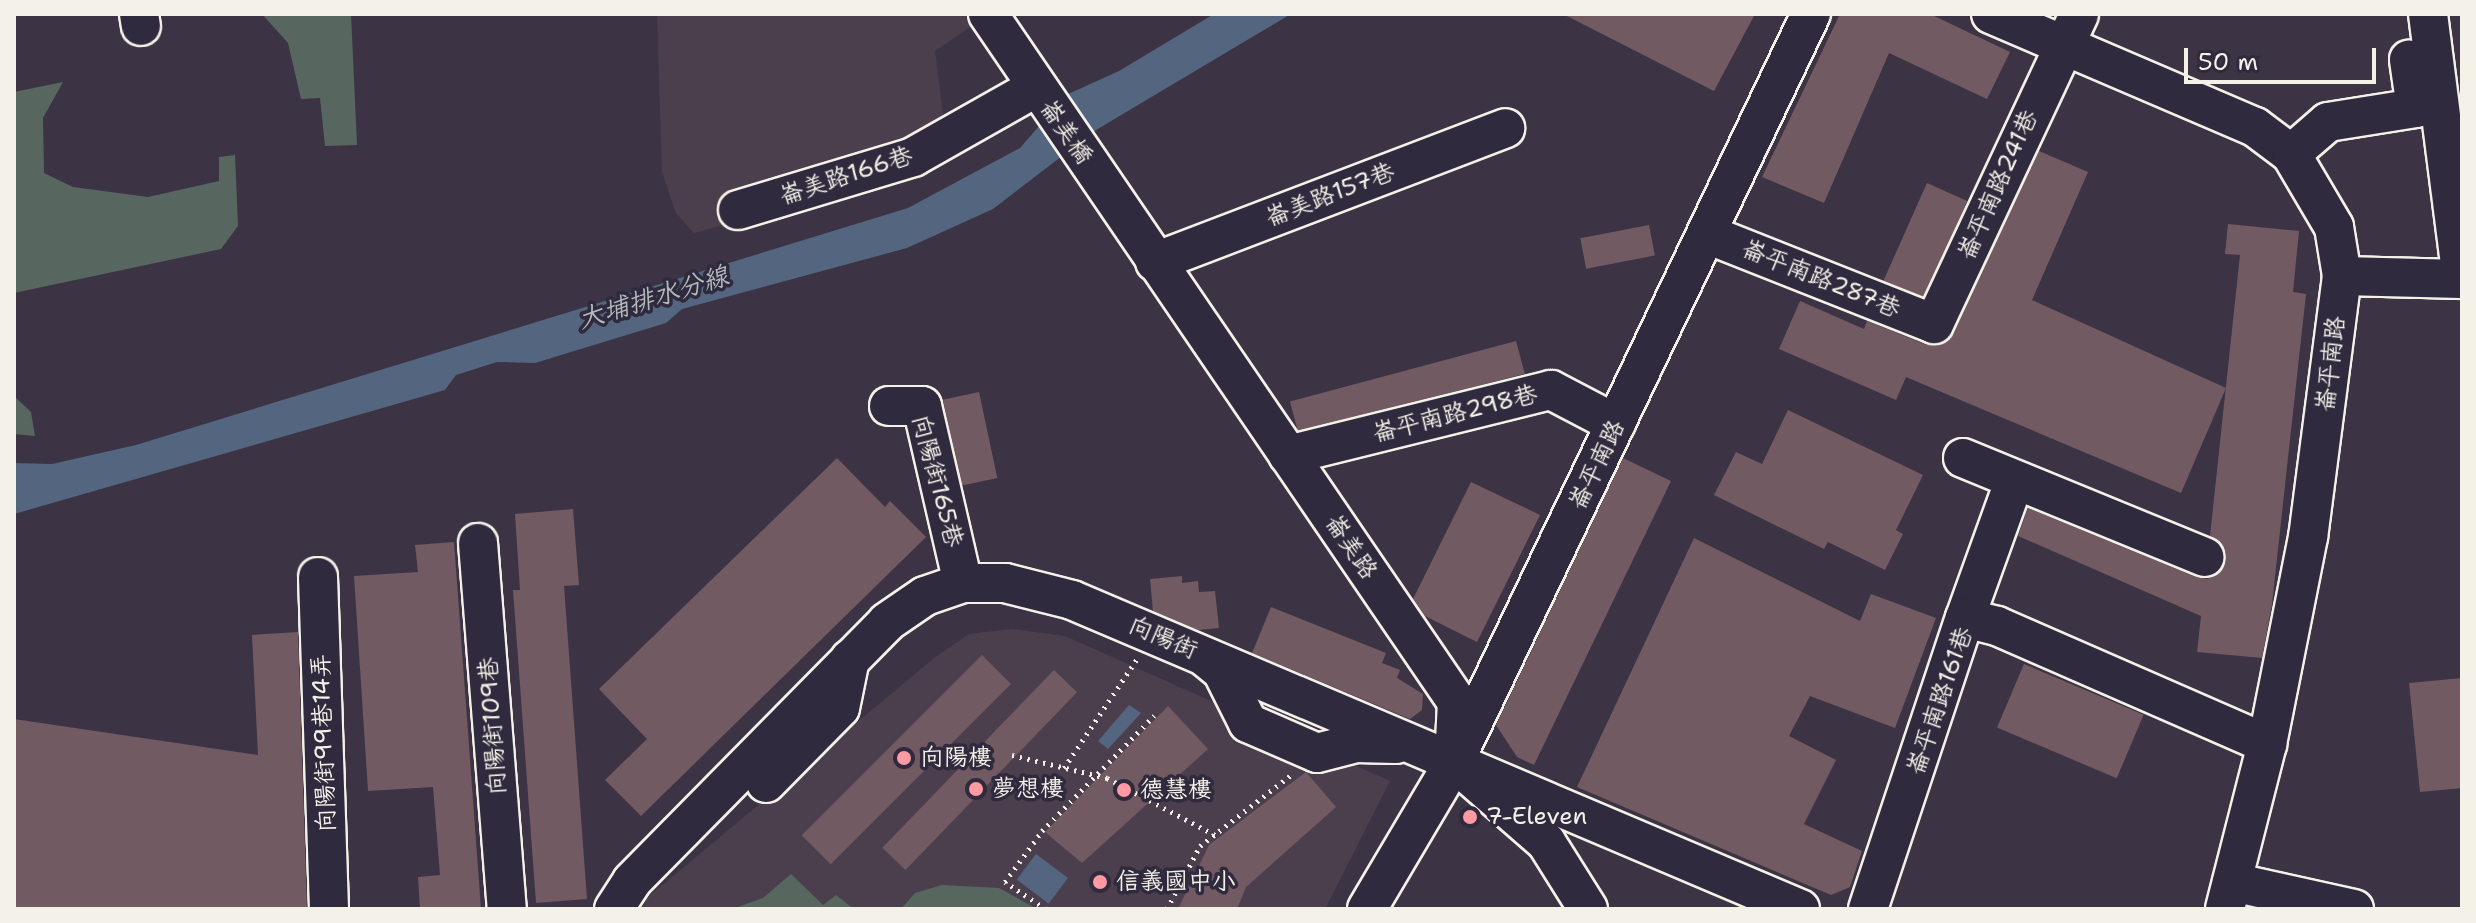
<!DOCTYPE html>
<meta charset="utf-8">
<style>
body{margin:0}
#map{position:relative;width:2476px;height:923px;overflow:hidden;background:#3c3444;font-family:"Shantell Sans","LXGW WenKai TC",sans-serif}
div>[style]{position:absolute}
[style*='--x']{left:calc(var(--x)*1px);top:calc(var(--y)*1px);width:calc(var(--w)*1px);rotate:calc(var(--a)*1deg)}
.built>*{inset:0;background:#4c3f4d}
.green>*{inset:0;background:#57675f}
.water>*{inset:0;background:#54657f;transform-origin:0 0}
.building>*{inset:0;background:#725a62;transform-origin:0 0}
.path>*{height:5px;margin-top:-2.5px;transform-origin:0;background:repeating-linear-gradient(90deg,#f4f1e8 0 2px,transparent 0 8px)}
.roads{filter:drop-shadow(2px 0 #f4f1e8) drop-shadow(-2px 0 #f4f1e8) drop-shadow(0 2px #f4f1e8) drop-shadow(0 -2px #f4f1e8)}
.minor>*{height:38px;margin:-19px;padding:0 19px;transform-origin:19px;border-radius:19px;background:#2f2a3d}
.dots>*{width:22px;height:22px;translate:-50% -50%;box-sizing:border-box;border:4px solid #2f2a3d;border-radius:50%}
span{translate:-50% -50%;white-space:nowrap;text-align:center;line-height:1.15;-webkit-text-stroke:7px #2f2a3d;paint-order:stroke}
.street-label{font-size:24px;color:#f4f1e8}
.poi-label{font-size:24px;color:#f4f1e8}
.left{translate:0 -50%;text-align:left}
.water-label{font-size:26px;color:#b4b9be;font-style:italic}
.frame{position:absolute;inset:0;border:16px solid #f4f1e8;pointer-events:none}
.scale{position:absolute;left:2184px;top:48px;width:192px;height:36px;box-sizing:border-box;border:4px solid #f4f1e8;border-top:0;padding-left:10px;font-size:24px;line-height:28px;white-space:nowrap;color:#f4f1e8;-webkit-text-stroke:6px #2f2a3d;paint-order:stroke}
</style>
<div id="map">
<div class="built">
<div style="clip-path:polygon(657px 14px,971px 14px,976px 23px,935px 51px,946px 138px,823px 197px,694px 233px,676px 213px,662px 172px)"></div>
<div style="clip-path:polygon(1013px 629px,1065px 636px,1390px 781px,1325px 909px,642px 909px,647px 898px,934px 658px,969px 634px)"></div>
</div>
<div class="green">
<div style="clip-path:polygon(262px 14px,351px 14px,357px 145px,325px 146px,320px 98px,301px 99px,288px 43px)"></div>
<div style="clip-path:polygon(63px 82px,43px 118px,44px 173px,73px 187px,148px 197px,219px 181px,219px 157px,235px 155px,238px 226px,221px 249px,14px 293px,14px 92px)"></div>
<div style="clip-path:polygon(14px 396px,31px 412px,35px 436px,14px 434px)"></div>
<div style="clip-path:polygon(791px 874px,823px 905px,836px 895px,854px 909px,732px 909px,763px 898px)"></div>
<div style="clip-path:polygon(942px 885px,999px 888px,1037px 909px,901px 909px,915px 893px)"></div>
</div>
<div class="water">
<div style="clip-path:polygon(1214px 14px,1291px 14px,1096px 130px,993px 209px,907px 248px,682px 309px,666px 323px,535px 363px,497px 362px,456px 375px,445px 390px,14px 514px,14px 463px,52px 464px,136px 445px,908px 208px,1020px 148px,1066px 95px,1119px 71px)"></div>
<div style="clip-path:polygon(1129px 705px,1141px 713px,1108px 749px,1098px 741px)"></div>
<div style="left:1036px;top:854px;width:40px;height:32px;rotate:37deg"></div>
</div>
<div class="building">
<div style="clip-path:polygon(1563px 14px,1755px 14px,1714px 91px)"></div>
<div style="clip-path:polygon(1840px 14px,1930px 14px,2010px 52px,1987px 99px,1889px 53px,1824px 203px,1762px 177px)"></div>
<div style="clip-path:polygon(2039px 151px,2088px 172px,2032px 300px,2226px 388px,2181px 493px,1906px 377px,1896px 400px,1779px 349px,1800px 301px,1864px 329px,1867px 321px,1927px 345px,1948px 341px)"></div>
<div style="left:1927px;top:183px;width:44px;height:107px;rotate:24deg"></div>
<div style="clip-path:polygon(2228px 224px,2299px 231px,2293px 292px,2306px 294px,2272px 604px,2262px 658px,2197px 652px,2201px 616px,2018px 536px,2028px 508px,2196px 577px,2208px 579px,2224px 566px,2222px 544px,2210px 536px,2240px 255px,2225px 254px)"></div>
<div style="left:1649px;top:225px;width:31px;height:70px;rotate:79deg"></div>
<div style="left:1516px;top:341px;width:34px;height:234px;rotate:75deg"></div>
<div style="left:979px;top:392px;width:88px;height:37px;rotate:78deg"></div>
<div style="clip-path:polygon(1788px 410px,1923px 475px,1896px 530px,1903px 534px,1885px 570px,1828px 542px,1824px 549px,1714px 495px,1736px 452px,1762px 464px)"></div>
<div style="clip-path:polygon(837px 458px,885px 507px,890px 501px,926px 537px,641px 816px,605px 780px,647px 739px,599px 689px)"></div>
<div style="clip-path:polygon(1623px 458px,1671px 481px,1534px 765px,1517px 757px,1496px 725px)"></div>
<div style="clip-path:polygon(1471px 482px,1540px 515px,1477px 642px,1425px 616px,1413px 599px)"></div>
<div style="clip-path:polygon(573px 509px,579px 585px,564px 586px,587px 899px,536px 903px,513px 590px,520px 590px,515px 514px)"></div>
<div style="clip-path:polygon(1694px 538px,1860px 621px,1871px 594px,1936px 618px,1895px 728px,1810px 696px,1789px 736px,1836px 760px,1804px 824px,1862px 851px,1850px 887px,1831px 895px,1577px 787px)"></div>
<div style="clip-path:polygon(454px 542px,481px 909px,420px 909px,418px 877px,440px 875px,433px 787px,368px 791px,354px 576px,418px 572px,415px 545px)"></div>
<div style="clip-path:polygon(1182px 576px,1182px 583px,1198px 581px,1199px 592px,1215px 591px,1219px 628px,1198px 630px,1153px 611px,1150px 579px)"></div>
<div style="clip-path:polygon(1271px 607px,1386px 653px,1382px 663px,1400px 670px,1397px 678px,1423px 694px,1422px 710px,1410px 719px,1252px 653px)"></div>
<div style="clip-path:polygon(298px 632px,307px 909px,14px 909px,14px 719px,258px 755px,252px 635px)"></div>
<div style="left:982px;top:655px;width:41px;height:255px;rotate:45deg"></div>
<div style="left:2024px;top:664px;width:130px;height:69px;rotate:23deg"></div>
<div style="left:1054px;top:670px;width:32px;height:247px;rotate:44deg"></div>
<div style="clip-path:polygon(2462px 678px,2462px 788px,2420px 792px,2409px 683px)"></div>
<div style="clip-path:polygon(1168px 706px,1208px 749px,1082px 863px,1045px 832px)"></div>
<div style="clip-path:polygon(1306px 772px,1336px 807px,1246px 887px,1237px 909px,1178px 909px,1209px 845px)"></div>
</div>
<div class="path">
<div style="--x:1012;--y:755;--w:98;--a:13.6"></div>
<div style="--x:1107;--y:778;--w:122;--a:27.8"></div>
<div style="--x:1064;--y:768;--w:131;--a:-56.2"></div>
<div style="--x:1046;--y:909;--w:49;--a:-146.6"></div>
<div style="--x:1005;--y:882;--w:63;--a:-54"></div>
<div style="--x:1042;--y:831;--w:161;--a:-45.8"></div>
<div style="--x:1167;--y:909;--w:71;--a:-62.4"></div>
<div style="--x:1200;--y:846;--w:115;--a:-38"></div>
</div>
<div class="roads">
<div class="minor">
<div style="--x:139;--y:14;--w:12;--a:81"></div>
<div style="--x:988;--y:14;--w:833;--a:55.72"></div>
<div style="--x:1457;--y:702;--w:60;--a:92.9"></div>
<div style="--x:1454;--y:762;--w:122;--a:41"></div>
<div style="--x:1546;--y:842;--w:79;--a:57.9"></div>
<div style="--x:1991;--y:14;--w:287;--a:23.2"></div>
<div style="--x:2255;--y:127;--w:45;--a:36.9"></div>
<div style="--x:2291;--y:154;--w:85;--a:59.5"></div>
<div style="--x:2334;--y:227;--w:50;--a:80.7"></div>
<div style="--x:2342;--y:276;--w:263;--a:97.4"></div>
<div style="--x:2308;--y:537;--w:211;--a:101.2"></div>
<div style="--x:2267;--y:744;--w:170;--a:104.3"></div>
<div style="--x:2428;--y:14;--w:267;--a:82.7"></div>
<div style="--x:2291;--y:154;--w:49;--a:-40.9"></div>
<div style="--x:2328;--y:122;--w:89;--a:-9"></div>
<div style="--x:2416;--y:108;--w:49;--a:-98.3"></div>
<div style="--x:738;--y:210;--w:183;--a:-16.8"></div>
<div style="--x:913;--y:157;--w:140;--a:-29.5"></div>
<div style="--x:1707;--y:234;--w:244;--a:21.6"></div>
<div style="--x:1934;--y:324;--w:342;--a:-64.9"></div>
<div style="--x:1155;--y:262;--w:375;--a:-20.9"></div>
<div style="--x:2342;--y:276;--w:120;--a:1.4"></div>
<div style="--x:889;--y:406;--w:33;--a:0"></div>
<div style="--x:922;--y:406;--w:182;--a:77"></div>
<div style="--x:1288;--y:455;--w:271;--a:-13.9"></div>
<div style="--x:1551;--y:390;--w:73;--a:27.6"></div>
<div style="--x:1963;--y:458;--w:261;--a:22.3"></div>
<div style="--x:478;--y:543;--w:367;--a:85.5"></div>
<div style="--x:318;--y:577;--w:332;--a:88.1"></div>
<div style="--x:1965;--y:618;--w:145;--a:-70.2"></div>
<div style="--x:1206;--y:658;--w:21;--a:39"></div>
<div style="--x:1222;--y:671;--w:58;--a:63.4"></div>
<div style="--x:1248;--y:723;--w:75;--a:23.5"></div>
<div style="--x:1317;--y:753;--w:40;--a:-14.4"></div>
<div style="--x:1356;--y:743;--w:40;--a:1.4"></div>
<div style="--x:766;--y:783;--w:105;--a:-45.4"></div>
<div style="--x:840;--y:708;--w:50;--a:-78.5"></div>
<div style="--x:2232;--y:882;--w:125;--a:12.5"></div>
<div style="--x:614;--y:909;--w:33;--a:-57"></div>
<div style="--x:632;--y:881;--w:363;--a:-45.4"></div>
<div style="--x:887;--y:622;--w:46;--a:-34.4"></div>
<div style="--x:925;--y:596;--w:40;--a:-18.9"></div>
<div style="--x:963;--y:583;--w:42;--a:0"></div>
<div style="--x:1005;--y:583;--w:69;--a:14.2"></div>
<div style="--x:1072;--y:600;--w:791;--a:23"></div>
<div style="--x:1367;--y:909;--w:171;--a:-59.4"></div>
<div style="--x:1454;--y:762;--w:829;--a:-64.49"></div>
<div style="--x:1868;--y:909;--w:307;--a:-71.6"></div>
<div style="--x:1965;--y:618;--w:33;--a:14"></div>
<div style="--x:1997;--y:626;--w:295;--a:23.6"></div>
</div>
</div>
<div class="dots">
<div style="left:904px;top:758px;background:#ff9aa2"></div>
<div style="left:976px;top:789px;background:#ff9aa2"></div>
<div style="left:1124px;top:790px;background:#ff9aa2"></div>
<div style="left:1470px;top:817px;background:#ff9aa2"></div>
<div style="left:1100px;top:882px;background:#ff9aa2"></div>
</div>
<div class="street-label">
<span style="left:1066px;top:132px;rotate:55deg">崙美橋</span>
<span style="left:846px;top:176px;rotate:-18deg">崙美路166巷</span>
<span style="left:1998px;top:185px;rotate:-66deg">崙平南路241巷</span>
<span style="left:1330px;top:195px;rotate:-21deg">崙美路157巷</span>
<span style="left:1821px;top:279px;rotate:22deg">崙平南路287巷</span>
<span style="left:2331px;top:364px;rotate:-83deg">崙平南路</span>
<span style="left:1455px;top:414px;rotate:-14deg">崙平南路298巷</span>
<span style="left:1597px;top:465px;rotate:-64deg">崙平南路</span>
<span style="left:937px;top:481px;rotate:75deg">向陽街165巷</span>
<span style="left:1351px;top:547px;rotate:56deg">崙美路</span>
<span style="left:1163px;top:638px;rotate:23deg">向陽街</span>
<span style="left:1940px;top:701px;rotate:-71deg">崙平南路161巷</span>
<span style="left:493px;top:726px;rotate:-94deg">向陽街109巷</span>
<span style="left:324px;top:743px;rotate:-92deg">向陽街99巷14弄</span>
</div>
<div class="poi-label">
<span class="left" style="left:920px;top:758px">向陽樓</span>
<span class="left" style="left:992px;top:789px">夢想樓</span>
<span class="left" style="left:1140px;top:790px">德慧樓</span>
<span class="left" style="left:1486px;top:817px">7-Eleven</span>
<span class="left" style="left:1116px;top:882px">信義國中小</span>
</div>
<div class="water-label">
<span style="left:653px;top:297px;rotate:-17deg">大埔排水分線</span>
</div>
<div class="frame"></div>
<div class="scale">50 m</div>
</div>
